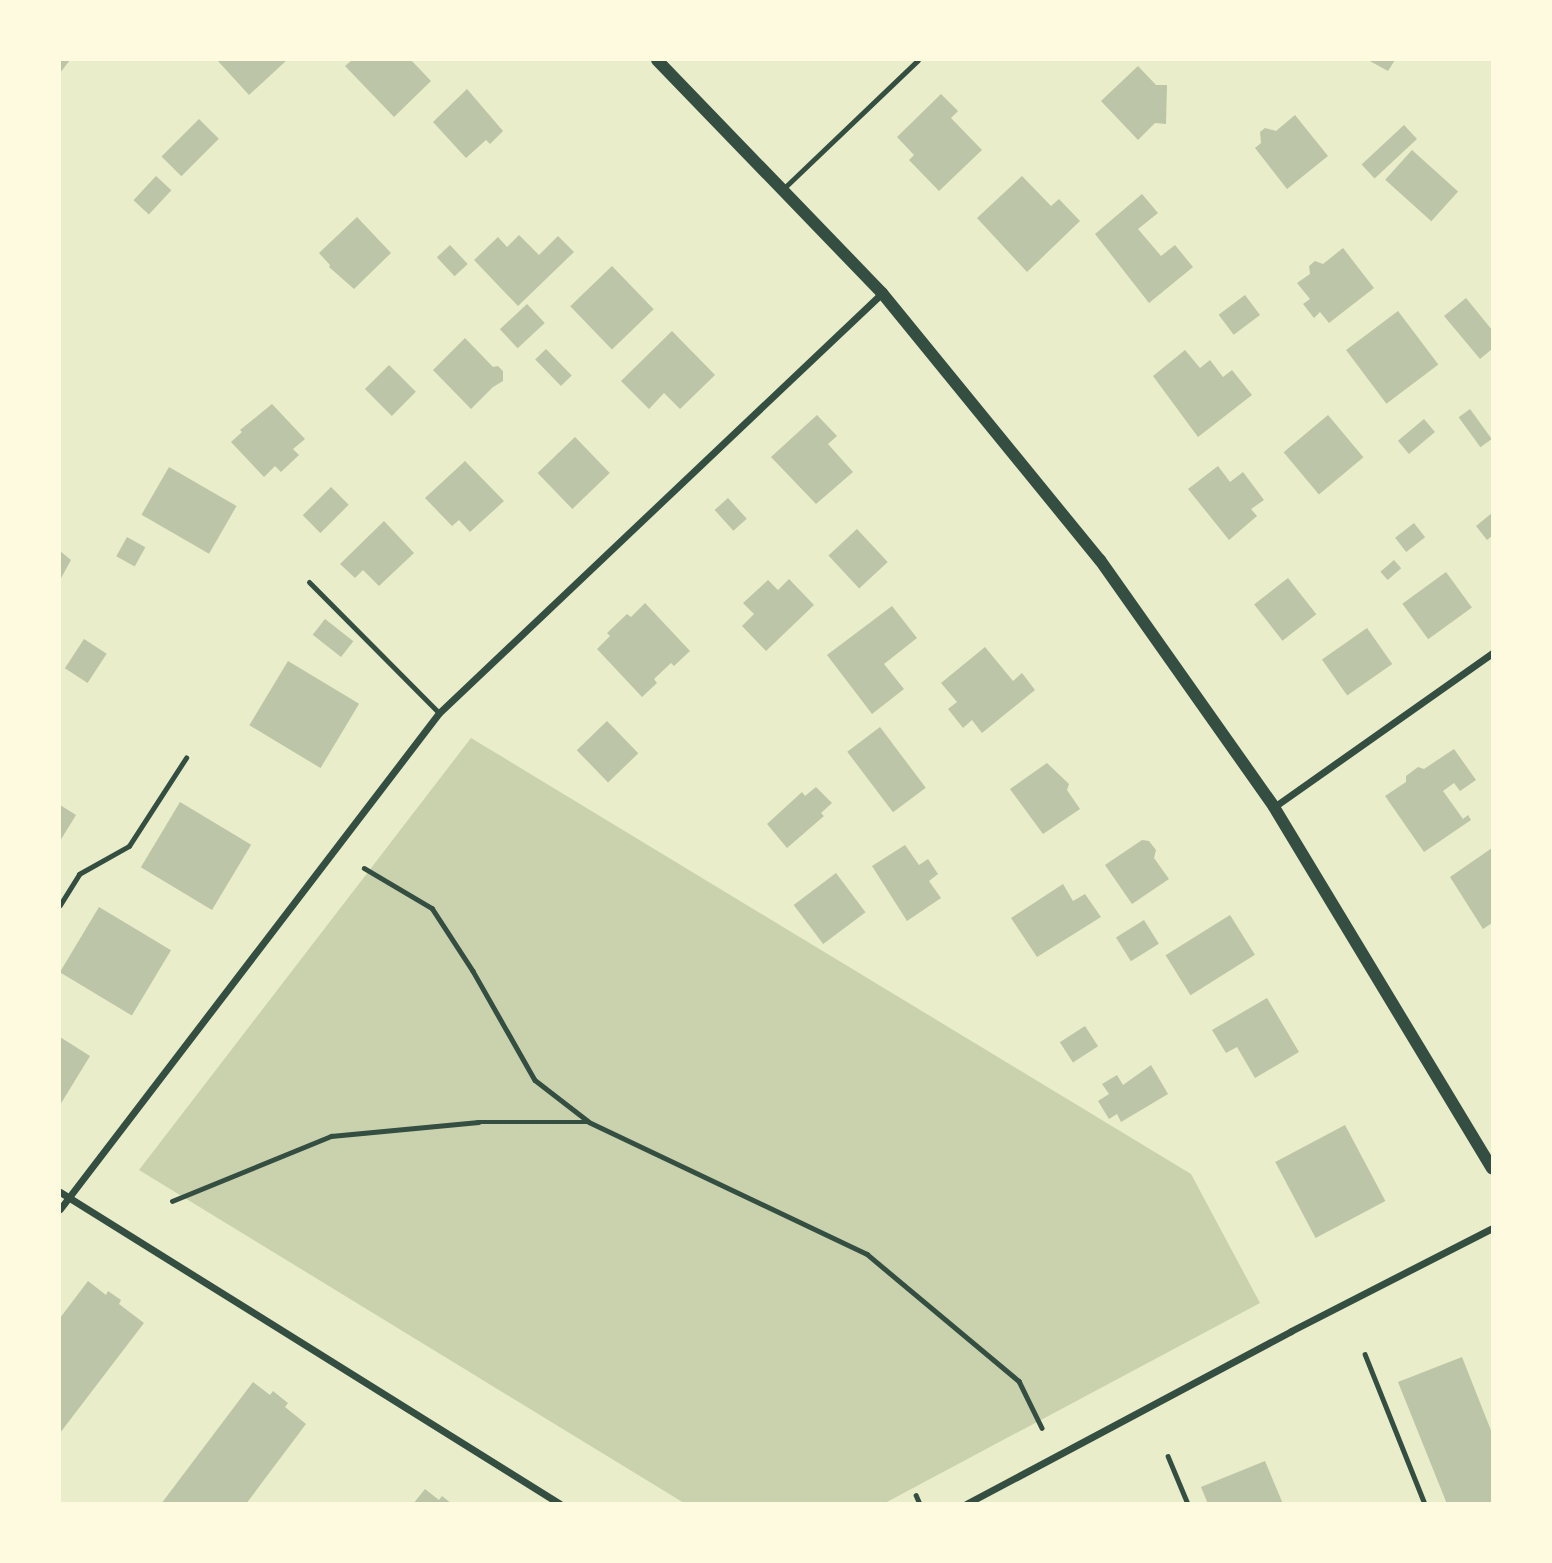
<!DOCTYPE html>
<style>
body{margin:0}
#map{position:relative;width:1552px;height:1563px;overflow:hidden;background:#e9edc9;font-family:"Roboto Condensed",sans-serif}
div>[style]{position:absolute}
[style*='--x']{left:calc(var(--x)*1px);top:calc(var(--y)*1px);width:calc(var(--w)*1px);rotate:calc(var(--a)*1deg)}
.green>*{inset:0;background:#cad2ad}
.building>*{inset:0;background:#bcc5a7;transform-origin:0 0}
.path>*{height:4.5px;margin:-2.25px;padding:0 2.25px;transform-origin:2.25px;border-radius:2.25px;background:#344e41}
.service>*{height:5px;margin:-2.5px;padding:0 2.5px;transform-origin:2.5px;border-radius:2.5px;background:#344e41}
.minor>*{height:7px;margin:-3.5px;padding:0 3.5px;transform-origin:3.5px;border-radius:3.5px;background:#344e41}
.tertiary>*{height:12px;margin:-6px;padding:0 6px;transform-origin:6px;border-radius:6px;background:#344e41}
span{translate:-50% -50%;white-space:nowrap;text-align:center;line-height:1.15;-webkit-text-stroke:5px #fefae0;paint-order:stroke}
.frame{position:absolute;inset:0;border:61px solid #fefae0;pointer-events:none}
</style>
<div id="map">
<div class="green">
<div style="clip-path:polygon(471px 738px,1191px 1174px,1260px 1303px,885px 1503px,684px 1503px,139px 1170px)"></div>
</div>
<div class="building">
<div style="clip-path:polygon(60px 60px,70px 60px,60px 73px)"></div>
<div style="clip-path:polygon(217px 60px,287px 60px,249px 95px)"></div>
<div style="clip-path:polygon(352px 60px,411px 60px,431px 81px,394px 117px,345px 66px)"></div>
<div style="clip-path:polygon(1368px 60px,1395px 60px,1388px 71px)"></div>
<div style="clip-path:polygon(1138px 66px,1156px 85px,1167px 85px,1166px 124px,1155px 123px,1138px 140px,1101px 101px)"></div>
<div style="clip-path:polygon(467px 89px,503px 131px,490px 144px,486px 140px,466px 158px,433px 122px)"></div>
<div style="clip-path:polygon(941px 94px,958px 111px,951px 118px,982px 150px,939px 191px,909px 160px,914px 155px,897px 137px)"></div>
<div style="clip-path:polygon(1295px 115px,1328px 156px,1287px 189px,1255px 148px,1261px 143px,1260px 132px,1265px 128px,1276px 131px)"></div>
<div style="left:199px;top:119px;width:28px;height:53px;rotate:45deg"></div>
<div style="left:1404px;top:125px;width:19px;height:58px;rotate:47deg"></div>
<div style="left:1412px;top:150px;width:62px;height:40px;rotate:42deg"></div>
<div style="left:156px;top:176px;width:21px;height:33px;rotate:43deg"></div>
<div style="clip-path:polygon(1022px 176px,1051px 206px,1059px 199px,1080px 221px,1027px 272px,977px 218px)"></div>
<div style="clip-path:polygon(1142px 194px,1158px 213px,1138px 229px,1161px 256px,1175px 245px,1193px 267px,1149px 303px,1095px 234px)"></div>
<div style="clip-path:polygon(357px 217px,391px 253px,354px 289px,329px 267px,330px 265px,319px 253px)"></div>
<div style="clip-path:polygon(519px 235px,539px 255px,558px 236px,574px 252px,518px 306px,474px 260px,498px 237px,507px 247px)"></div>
<div style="left:450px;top:245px;width:26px;height:18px;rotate:47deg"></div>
<div style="clip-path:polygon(1343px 248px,1374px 288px,1329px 323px,1320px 312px,1314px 318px,1303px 304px,1310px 299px,1297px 283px,1310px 274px,1309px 266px,1315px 261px,1323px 264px)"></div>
<div style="left:612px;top:266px;width:60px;height:58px;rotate:46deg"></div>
<div style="left:1245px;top:295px;width:25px;height:33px;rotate:53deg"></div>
<div style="clip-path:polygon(1466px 298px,1492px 330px,1492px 349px,1480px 359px,1444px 316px)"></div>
<div style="left:527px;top:304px;width:26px;height:37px;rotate:47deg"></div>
<div style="left:1398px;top:311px;width:67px;height:65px;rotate:53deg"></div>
<div style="clip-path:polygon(672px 331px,715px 375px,680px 409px,664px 393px,649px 409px,621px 381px)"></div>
<div style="clip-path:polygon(465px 338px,493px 367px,498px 366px,503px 371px,503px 381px,493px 387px,471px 409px,433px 370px)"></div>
<div style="left:546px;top:349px;width:37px;height:15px;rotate:46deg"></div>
<div style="clip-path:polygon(1185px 350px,1200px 368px,1210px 360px,1223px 377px,1232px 370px,1252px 395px,1198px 437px,1153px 376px)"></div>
<div style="left:389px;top:365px;width:38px;height:34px;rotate:45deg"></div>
<div style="clip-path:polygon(272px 404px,305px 439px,293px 449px,299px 455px,281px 472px,275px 466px,264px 477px,231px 442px,242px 432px,240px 430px)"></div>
<div style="left:1470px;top:409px;width:37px;height:14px;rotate:54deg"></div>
<div style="clip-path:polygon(817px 415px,837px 436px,828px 444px,853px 472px,816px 504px,771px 457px)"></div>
<div style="left:1328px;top:415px;width:55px;height:58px;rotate:50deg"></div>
<div style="left:1424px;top:419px;width:17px;height:34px;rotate:50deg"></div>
<div style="left:575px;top:437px;width:50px;height:52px;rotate:46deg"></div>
<div style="clip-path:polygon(465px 461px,504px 501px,470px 532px,459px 520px,452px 526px,425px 498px)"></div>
<div style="clip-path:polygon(1218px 466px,1230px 482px,1243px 472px,1264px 500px,1251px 509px,1257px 516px,1229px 540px,1188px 489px)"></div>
<div style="left:169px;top:467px;width:78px;height:55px;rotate:30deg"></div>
<div style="left:331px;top:487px;width:25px;height:40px;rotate:45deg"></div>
<div style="left:728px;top:498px;width:28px;height:18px;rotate:48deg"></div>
<div style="clip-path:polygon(1492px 513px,1492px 536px,1487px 540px,1476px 526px)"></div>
<div style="clip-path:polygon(384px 521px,414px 553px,379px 586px,363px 570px,355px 578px,340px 564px)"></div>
<div style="left:1414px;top:523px;width:18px;height:24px;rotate:52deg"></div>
<div style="left:857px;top:529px;width:45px;height:39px;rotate:47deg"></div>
<div style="left:127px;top:537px;width:21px;height:22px;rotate:29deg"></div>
<div style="clip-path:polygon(60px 551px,71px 560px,60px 580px)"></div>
<div style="left:1394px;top:560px;width:11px;height:18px;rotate:49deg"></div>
<div style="left:1446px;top:572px;width:44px;height:54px;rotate:54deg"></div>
<div style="left:1288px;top:578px;width:46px;height:43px;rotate:52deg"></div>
<div style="clip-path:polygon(789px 579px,814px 605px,766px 651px,742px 626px,754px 614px,743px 603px,768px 580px,778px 590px)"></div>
<div style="clip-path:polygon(645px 603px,690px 651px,674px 666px,671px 663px,654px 679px,657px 683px,642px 697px,597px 649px,610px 636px,607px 633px,627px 614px,631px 617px)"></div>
<div style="clip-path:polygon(892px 606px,917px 638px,884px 664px,904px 689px,872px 714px,827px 655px)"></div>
<div style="left:325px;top:619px;width:36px;height:20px;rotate:38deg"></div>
<div style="left:1367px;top:628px;width:44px;height:55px;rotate:55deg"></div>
<div style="left:84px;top:639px;width:27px;height:35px;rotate:33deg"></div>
<div style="clip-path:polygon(985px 647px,1013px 681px,1022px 673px,1035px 690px,982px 733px,972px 720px,963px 728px,948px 709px,957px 702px,941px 683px)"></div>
<div style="left:288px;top:661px;width:83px;height:75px;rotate:31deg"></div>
<div style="left:607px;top:721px;width:45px;height:42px;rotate:46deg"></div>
<div style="left:880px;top:727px;width:76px;height:41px;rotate:53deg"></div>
<div style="clip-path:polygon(1454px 749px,1476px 780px,1460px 791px,1454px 783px,1443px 791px,1463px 819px,1468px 815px,1471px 820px,1424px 852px,1385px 796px,1406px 782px,1406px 776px,1418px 767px,1424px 769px)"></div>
<div style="clip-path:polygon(1047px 763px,1069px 784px,1067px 790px,1080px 809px,1043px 834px,1010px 789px)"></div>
<div style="clip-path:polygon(816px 787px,832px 803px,821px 813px,824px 816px,787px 848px,767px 824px,802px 792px,805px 796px)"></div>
<div style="left:180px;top:802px;width:83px;height:76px;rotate:31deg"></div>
<div style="clip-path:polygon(60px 805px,76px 815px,60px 841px)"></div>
<div style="clip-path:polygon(1142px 840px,1149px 841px,1156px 850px,1154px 858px,1169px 879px,1132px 904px,1105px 865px)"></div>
<div style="clip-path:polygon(905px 845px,919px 865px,928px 859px,938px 874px,929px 881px,941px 898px,907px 921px,872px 866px)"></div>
<div style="clip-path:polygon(1492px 848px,1492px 923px,1483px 929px,1450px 877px)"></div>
<div style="left:836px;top:873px;width:49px;height:53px;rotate:53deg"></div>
<div style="clip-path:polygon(1063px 884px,1073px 901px,1085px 894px,1101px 917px,1037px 957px,1011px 918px)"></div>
<div style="left:99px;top:907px;width:84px;height:76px;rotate:31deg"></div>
<div style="left:1230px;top:915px;width:47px;height:76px;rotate:58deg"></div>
<div style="left:1144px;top:920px;width:28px;height:33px;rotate:58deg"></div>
<div style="clip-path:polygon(1267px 998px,1299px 1052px,1255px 1078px,1237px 1047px,1226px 1053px,1212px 1030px)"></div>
<div style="left:1085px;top:1026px;width:24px;height:30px;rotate:57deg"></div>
<div style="clip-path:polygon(60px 1037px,90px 1056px,60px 1105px)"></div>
<div style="clip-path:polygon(1151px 1065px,1168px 1094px,1121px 1122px,1117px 1114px,1109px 1119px,1098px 1101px,1109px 1094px,1102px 1084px,1117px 1075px,1123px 1085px)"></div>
<div style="left:1345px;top:1125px;width:86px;height:79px;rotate:62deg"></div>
<div style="clip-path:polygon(88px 1281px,106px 1295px,108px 1291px,121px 1300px,119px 1304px,144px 1323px,60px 1433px,60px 1318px)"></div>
<div style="clip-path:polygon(1462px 1357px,1492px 1433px,1492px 1504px,1447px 1504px,1398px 1382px)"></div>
<div style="clip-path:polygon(253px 1382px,270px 1395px,273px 1391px,288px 1403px,285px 1407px,306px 1424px,246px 1504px,161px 1504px)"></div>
<div style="clip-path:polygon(1265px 1461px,1283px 1504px,1208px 1504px,1201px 1487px)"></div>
<div style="clip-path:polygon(425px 1489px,439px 1500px,442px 1496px,452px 1504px,413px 1504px)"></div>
</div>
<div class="path">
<div style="--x:364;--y:868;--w:79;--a:30.5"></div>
<div style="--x:432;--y:908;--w:75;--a:56.9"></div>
<div style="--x:473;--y:971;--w:125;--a:60.4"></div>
<div style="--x:535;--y:1080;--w:67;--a:37.7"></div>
<div style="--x:60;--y:905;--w:36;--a:-58"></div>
<div style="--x:79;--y:874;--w:57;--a:-29.2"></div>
<div style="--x:129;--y:846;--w:105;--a:-57.1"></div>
<div style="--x:172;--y:1201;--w:172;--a:-22.2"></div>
<div style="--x:331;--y:1136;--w:148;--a:-5.4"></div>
<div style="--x:478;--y:1122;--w:111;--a:0"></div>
<div style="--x:589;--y:1122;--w:308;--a:25.4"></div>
<div style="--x:867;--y:1254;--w:198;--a:39.9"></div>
<div style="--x:1019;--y:1381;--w:52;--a:63.9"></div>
<div style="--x:1365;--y:1354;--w:162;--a:68.2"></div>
<div style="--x:1168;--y:1456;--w:52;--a:67.4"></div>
<div style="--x:916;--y:1495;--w:10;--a:66"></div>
</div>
<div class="service">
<div style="--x:782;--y:190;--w:188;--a:-43.7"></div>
<div style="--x:309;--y:582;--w:185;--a:45.2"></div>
</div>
<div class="minor">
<div style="--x:1274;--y:807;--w:267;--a:-35.2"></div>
<div style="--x:60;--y:1192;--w:589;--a:31.96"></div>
<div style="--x:60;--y:1209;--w:624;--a:-52.62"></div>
<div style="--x:439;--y:713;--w:610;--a:-43.47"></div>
<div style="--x:966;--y:1504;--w:368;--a:-28"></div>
<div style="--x:1291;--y:1331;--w:226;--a:-27.1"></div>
</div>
<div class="tertiary">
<div style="--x:657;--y:60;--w:324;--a:46"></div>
<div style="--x:882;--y:293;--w:345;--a:50.8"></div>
<div style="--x:1100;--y:560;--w:302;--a:54.8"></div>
<div style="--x:1274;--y:807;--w:422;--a:58.9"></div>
</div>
<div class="frame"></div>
</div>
